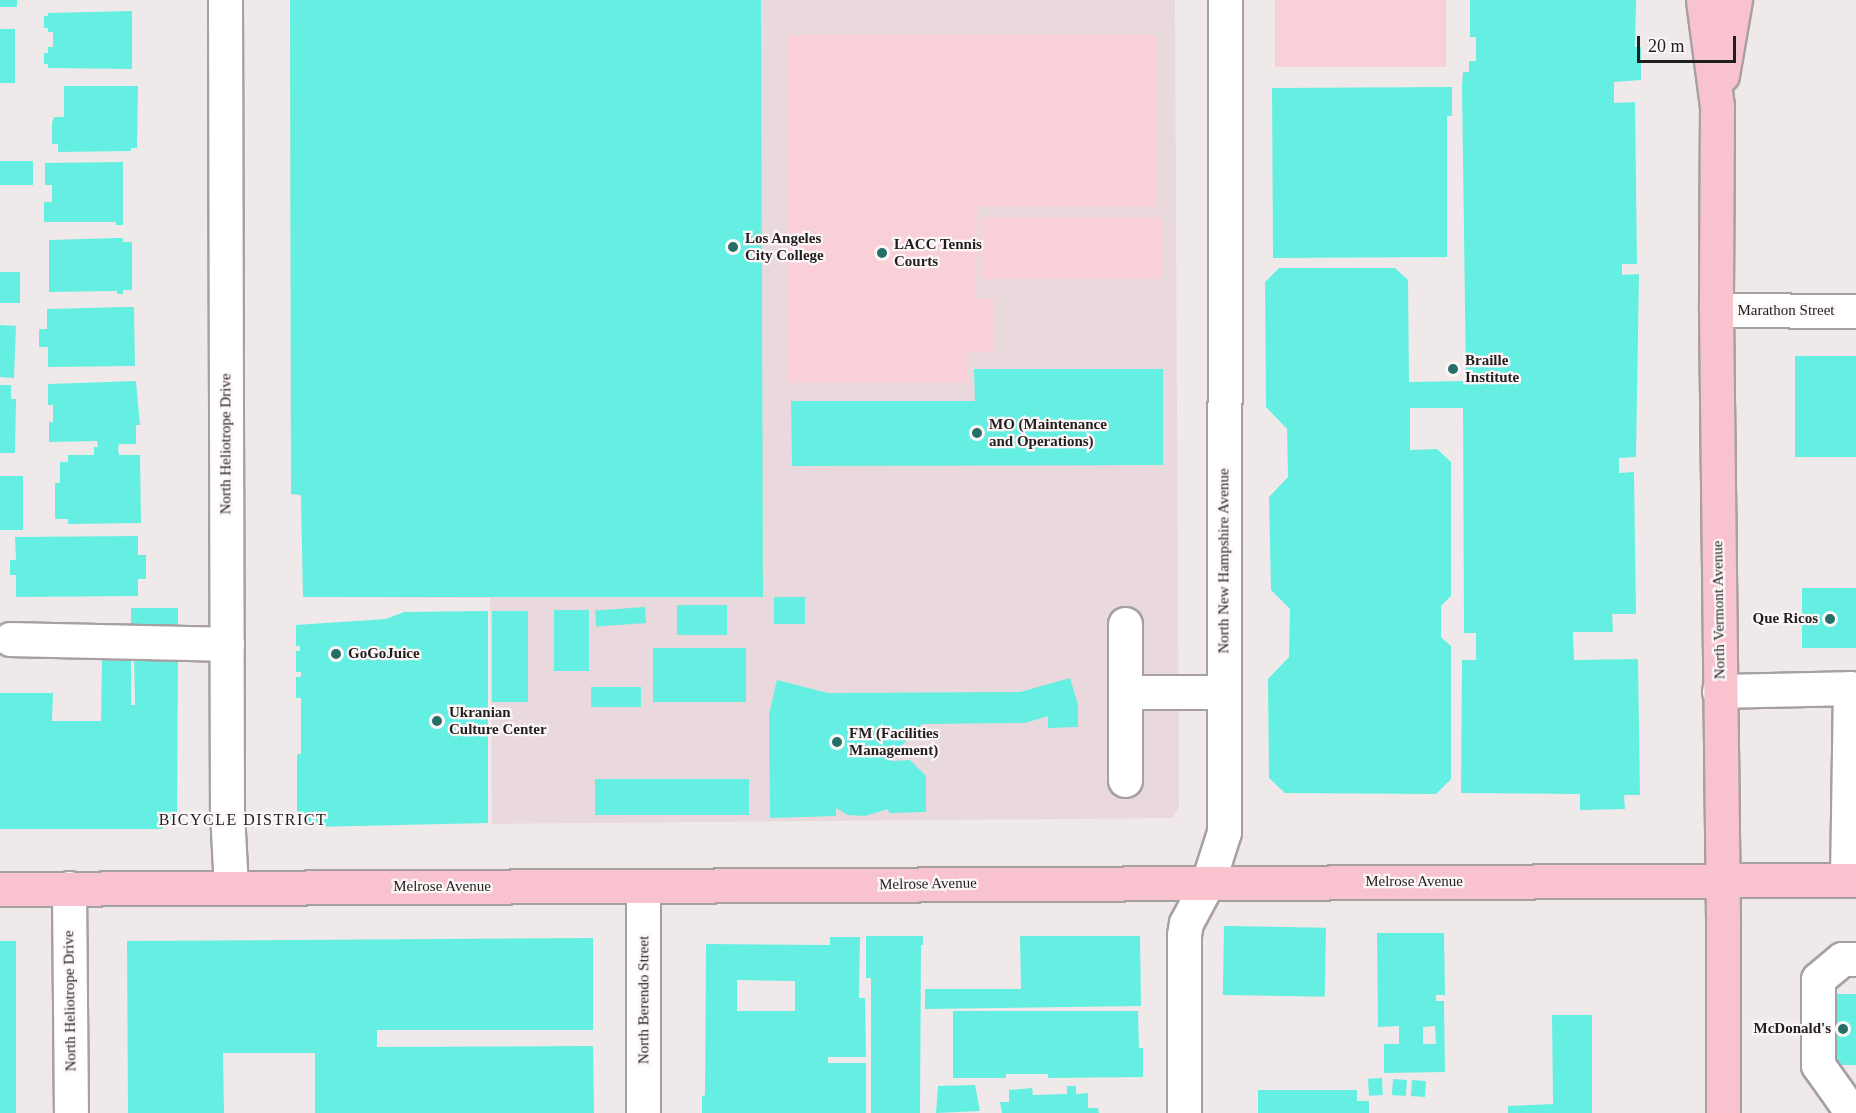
<!DOCTYPE html>
<style>
body{margin:0}
#map{position:relative;width:1856px;height:1113px;overflow:hidden;background:#f0e9ea;font-family:"Times New Roman",serif}
div>[style]{position:absolute}
[style*='--x']{left:calc(var(--x)*1px);top:calc(var(--y)*1px);width:calc(var(--w)*1px);rotate:calc(var(--a)*1deg)}
.built>*{inset:0;background:#e9d9dc}
.green>*{inset:0;background:#f9d0d8;transform-origin:0 0}
.building>*{inset:0;background:#65efe2;transform-origin:0 0}
.roads{filter:drop-shadow(2px 0 #a7a0a2) drop-shadow(-2px 0 #a7a0a2) drop-shadow(0 2px #a7a0a2) drop-shadow(0 -2px #a7a0a2)}
.minor>*{height:33px;margin:-16.5px;padding:0 16.5px;transform-origin:16.5px;border-radius:16.5px;background:#fff}
.major>*{height:33px;margin:-16.5px;padding:0 16.5px;transform-origin:16.5px;border-radius:16.5px;background:#f9c2cf}
.dots>*{width:16px;height:16px;translate:-50% -50%;box-sizing:border-box;border:3px solid #fdf6f7;border-radius:50%}
span{translate:-50% -50%;white-space:nowrap;text-align:center;line-height:1.15;-webkit-text-stroke:4.5px #fdf6f7;paint-order:stroke}
.poi-label{font-size:15px;color:#211e1f;font-weight:700}
.left{translate:0 -50%;text-align:left}
.right{translate:-100% -50%;text-align:right}
.street-label{font-size:15px;color:#211e1f}
.neighbourhood-label{font-size:16px;color:#211e1f;letter-spacing:1.5px}
.scale{position:absolute;left:1637px;top:36px;width:99px;height:27px;box-sizing:border-box;border:3px solid #211e1f;border-top:0;padding-left:8px;font-size:18px;line-height:21px;white-space:nowrap;color:#211e1f;-webkit-text-stroke:4px #fdf6f7;paint-order:stroke}
</style>
<div id="map">
<div class="built">
<div style="clip-path:polygon(290px 0,1175px 0,1179px 808px,1172px 818px,492px 824px,490px 598px,303px 597px,301px 496px,291px 494px)"></div>
</div>
<div class="green">
<div style="left:1275px;top:0;width:171px;height:67px"></div>
<div style="clip-path:polygon(788px 35px,1155px 35px,1155px 207px,977px 207px,976px 298px,994px 299px,994px 352px,968px 352px,968px 383px,787px 383px)"></div>
<div style="left:1161px;top:217px;width:62px;height:179px;rotate:90deg"></div>
</div>
<div class="building">
<div style="left:0;top:0;width:17px;height:7px"></div>
<div style="clip-path:polygon(290px 0,761px 0,763px 597px,303px 597px,301px 495px,291px 494px)"></div>
<div style="clip-path:polygon(1470px 0,1636px 0,1635px 47px,1641px 47px,1641px 80px,1614px 82px,1614px 103px,1635px 102px,1637px 264px,1622px 264px,1622px 275px,1639px 274px,1636px 457px,1619px 458px,1619px 473px,1634px 472px,1636px 614px,1612px 614px,1613px 632px,1573px 632px,1574px 660px,1638px 659px,1640px 795px,1624px 795px,1625px 809px,1580px 810px,1580px 794px,1461px 793px,1462px 660px,1476px 660px,1476px 633px,1464px 633px,1463px 408px,1410px 408px,1410px 450px,1437px 449px,1451px 462px,1451px 596px,1441px 606px,1441px 637px,1451px 646px,1451px 779px,1436px 794px,1285px 793px,1269px 778px,1268px 679px,1289px 657px,1290px 609px,1271px 590px,1269px 497px,1288px 477px,1287px 429px,1266px 407px,1265px 282px,1279px 268px,1395px 268px,1408px 280px,1409px 382px,1466px 381px,1462px 87px,1463px 72px,1469px 72px,1469px 61px,1476px 61px,1476px 37px,1470px 37px)"></div>
<div style="clip-path:polygon(132px 11px,132px 69px,48px 68px,48px 64px,44px 64px,44px 53px,48px 53px,48px 47px,53px 47px,53px 32px,48px 32px,48px 28px,44px 28px,44px 16px,48px 16px,48px 13px)"></div>
<div style="left:0;top:29px;width:15px;height:54px"></div>
<div style="clip-path:polygon(64px 86px,138px 86px,137px 148px,131px 148px,131px 151px,58px 152px,58px 144px,52px 144px,52px 123px,54px 117px,64px 117px)"></div>
<div style="clip-path:polygon(1452px 87px,1452px 116px,1447px 116px,1447px 257px,1273px 258px,1272px 88px)"></div>
<div style="left:0;top:161px;width:33px;height:24px"></div>
<div style="clip-path:polygon(123px 162px,123px 225px,116px 225px,116px 222px,44px 222px,44px 202px,52px 202px,52px 185px,45px 185px,45px 163px)"></div>
<div style="clip-path:polygon(117px 238px,123px 238px,123px 242px,132px 242px,132px 290px,123px 290px,123px 294px,117px 294px,117px 291px,49px 292px,49px 240px)"></div>
<div style="left:0;top:272px;width:20px;height:31px"></div>
<div style="clip-path:polygon(124px 307px,134px 307px,135px 366px,48px 367px,48px 347px,39px 347px,39px 329px,47px 329px,47px 309px)"></div>
<div style="clip-path:polygon(0 325px,16px 326px,14px 378px,0 377px)"></div>
<div style="left:1856px;top:356px;width:101px;height:61px;rotate:90deg"></div>
<div style="clip-path:polygon(974px 369px,1163px 369px,1163px 465px,792px 466px,791px 401px,975px 401px)"></div>
<div style="clip-path:polygon(136px 381px,140px 425px,136px 425px,136px 444px,119px 444px,118px 449px,119px 455px,140px 455px,141px 523px,68px 524px,68px 519px,55px 519px,55px 483px,60px 483px,60px 462px,68px 462px,68px 455px,94px 455px,94px 447px,98px 447px,97px 441px,49px 442px,49px 422px,53px 422px,53px 405px,48px 405px,48px 384px)"></div>
<div style="clip-path:polygon(0 385px,11px 385px,11px 399px,16px 399px,15px 453px,0 453px)"></div>
<div style="left:0;top:476px;width:23px;height:54px"></div>
<div style="clip-path:polygon(138px 536px,138px 555px,146px 555px,146px 579px,138px 579px,138px 596px,16px 597px,16px 575px,10px 575px,10px 560px,16px 560px,15px 537px)"></div>
<div style="left:1802px;top:588px;width:54px;height:60px"></div>
<div style="left:774px;top:597px;width:31px;height:27px"></div>
<div style="left:677px;top:605px;width:50px;height:30px"></div>
<div style="left:645px;top:607px;width:16px;height:50px;rotate:86deg"></div>
<div style="left:131px;top:608px;width:47px;height:22px"></div>
<div style="left:554px;top:610px;width:35px;height:61px"></div>
<div style="clip-path:polygon(488px 611px,488px 823px,312px 827px,297px 812px,297px 754px,301px 754px,301px 698px,296px 698px,296px 677px,301px 677px,301px 672px,296px 672px,296px 651px,300px 651px,300px 646px,296px 646px,296px 625px,386px 619px,404px 612px)"></div>
<div style="left:492px;top:611px;width:36px;height:91px"></div>
<div style="left:746px;top:648px;width:54px;height:93px;rotate:90deg"></div>
<div style="clip-path:polygon(134px 655px,178px 656px,177px 815px,162px 829px,0 829px,0 693px,53px 693px,52px 721px,101px 721px,102px 660px,131px 661px,131px 705px,135px 705px)"></div>
<div style="clip-path:polygon(1070px 678px,1078px 705px,1078px 727px,1048px 728px,1048px 716px,1025px 723px,922px 724px,891px 757px,892px 761px,910px 760px,926px 776px,926px 812px,889px 813px,888px 809px,865px 816px,848px 815px,836px 808px,836px 816px,770px 818px,769px 714px,777px 680px,828px 693px,1020px 692px)"></div>
<div style="left:591px;top:687px;width:50px;height:20px"></div>
<div style="left:749px;top:779px;width:36px;height:154px;rotate:90deg"></div>
<div style="left:1224px;top:926px;width:102px;height:69px;rotate:1deg"></div>
<div style="clip-path:polygon(evenodd,1377px 933px,1444px 933px,1445px 995px,1436px 995px,1436px 1001px,1444px 1001px,1445px 1072px,1384px 1073px,1384px 1044px,1399px 1044px,1399px 1026px,1378px 1027px,1377px 933px,1435px 1026px,1436px 1044px,1423px 1044px,1423px 1027px,1435px 1026px)"></div>
<div style="clip-path:polygon(866px 936px,923px 936px,923px 945px,921px 945px,920px 1113px,871px 1113px,871px 978px,866px 978px)"></div>
<div style="clip-path:polygon(1020px 936px,1140px 936px,1141px 1006px,925px 1009px,925px 989px,1021px 989px)"></div>
<div style="clip-path:polygon(evenodd,830px 937px,860px 937px,859px 998px,865px 998px,866px 1057px,828px 1057px,828px 1063px,866px 1063px,866px 1113px,702px 1113px,702px 1096px,705px 1095px,706px 944px,830px 945px,830px 937px,737px 980px,795px 981px,795px 1011px,737px 1011px,737px 980px)"></div>
<div style="clip-path:polygon(593px 938px,593px 1030px,377px 1030px,377px 1047px,593px 1046px,594px 1113px,315px 1113px,315px 1053px,223px 1053px,224px 1113px,128px 1113px,127px 941px)"></div>
<div style="left:0;top:941px;width:16px;height:172px"></div>
<div style="left:1830px;top:994px;width:26px;height:71px"></div>
<div style="clip-path:polygon(953px 1011px,1138px 1011px,1139px 1048px,1143px 1048px,1143px 1077px,1048px 1078px,1048px 1074px,1006px 1074px,1006px 1078px,953px 1078px)"></div>
<div style="clip-path:polygon(1552px 1015px,1592px 1015px,1592px 1113px,1508px 1113px,1508px 1106px,1553px 1104px)"></div>
<div style="left:1382px;top:1078px;width:17px;height:14px;rotate:87deg"></div>
<div style="left:1393px;top:1079px;width:14px;height:16px;rotate:4deg"></div>
<div style="left:1412px;top:1080px;width:14px;height:16px;rotate:4deg"></div>
<div style="clip-path:polygon(975px 1085px,980px 1111px,936px 1113px,938px 1086px)"></div>
<div style="clip-path:polygon(1067px 1086px,1076px 1086px,1076px 1094px,1088px 1093px,1088px 1108px,1098px 1108px,1099px 1113px,1002px 1113px,1000px 1102px,1009px 1102px,1009px 1090px,1032px 1088px,1033px 1095px,1067px 1094px)"></div>
<div style="clip-path:polygon(1258px 1090px,1357px 1090px,1357px 1101px,1369px 1101px,1369px 1113px,1258px 1113px)"></div>
</div>
<div class="roads">
<div class="minor">
<div style="--x:225;--y:0;--w:812;--a:89.86"></div>
<div style="--x:227;--y:812;--w:76;--a:87"></div>
<div style="--x:1716;--y:310;--w:140;--a:0.4"></div>
<div style="--x:1125;--y:624;--w:156;--a:90"></div>
<div style="--x:10;--y:639;--w:217;--a:1.3"></div>
<div style="--x:1719;--y:691;--w:131;--a:-1.3"></div>
<div style="--x:1850;--y:688;--w:192;--a:90.9"></div>
<div style="--x:1125;--y:692;--w:99;--a:0"></div>
<div style="--x:643;--y:887;--w:226;--a:90"></div>
<div style="--x:69;--y:888;--w:225;--a:89.5"></div>
<div style="--x:1856;--y:959;--w:14;--a:180"></div>
<div style="--x:1842;--y:959;--w:31;--a:140"></div>
<div style="--x:1818;--y:979;--w:86;--a:90"></div>
<div style="--x:1818;--y:1065;--w:47;--a:54.6"></div>
<div style="--x:1845;--y:1103;--w:13;--a:32"></div>
<div style="--x:1184;--y:1113;--w:178;--a:-90"></div>
<div style="--x:1184;--y:935;--w:12;--a:-81"></div>
<div style="--x:1186;--y:923;--w:47;--a:-61.8"></div>
<div style="--x:1208;--y:882;--w:52;--a:-72.3"></div>
<div style="--x:1224;--y:832;--w:832;--a:-89.93"></div>
</div>
<div class="major">
<div style="--x:1703;--y:0;--w:107;--a:82.5"></div>
<div style="--x:1717;--y:106;--w:204;--a:90.3"></div>
<div style="--x:1716;--y:310;--w:611;--a:89.34"></div>
<div style="--x:1723;--y:921;--w:192;--a:90"></div>
<div style="--x:1722;--y:75;--w:76;--a:-80.2"></div>
<div style="--x:0;--y:889;--w:1856;--a:-0.28"></div>
</div>
</div>
<div class="dots">
<div style="left:733px;top:247px;background:#266f68"></div>
<div style="left:882px;top:253px;background:#266f68"></div>
<div style="left:1453px;top:369px;background:#266f68"></div>
<div style="left:977px;top:433px;background:#266f68"></div>
<div style="left:1830px;top:619px;background:#266f68"></div>
<div style="left:336px;top:654px;background:#266f68"></div>
<div style="left:437px;top:721px;background:#266f68"></div>
<div style="left:837px;top:742px;background:#266f68"></div>
<div style="left:1843px;top:1029px;background:#266f68"></div>
</div>
<div class="poi-label">
<span class="left" style="left:745px;top:247px">Los Angeles<br>City College</span>
<span class="left" style="left:894px;top:253px">LACC Tennis<br>Courts</span>
<span class="left" style="left:1465px;top:369px">Braille<br>Institute</span>
<span class="left" style="left:989px;top:433px">MO (Maintenance<br>and Operations)</span>
<span class="right" style="left:1818px;top:619px">Que Ricos</span>
<span class="left" style="left:348px;top:654px">GoGoJuice</span>
<span class="left" style="left:449px;top:721px">Ukranian<br>Culture Center</span>
<span class="left" style="left:849px;top:742px">FM (Facilities<br>Management)</span>
<span class="right" style="left:1831px;top:1029px">McDonald's</span>
</div>
<div class="street-label">
<span style="left:1786px;top:311px">Marathon Street</span>
<span style="left:226px;top:444px;rotate:-90deg">North Heliotrope Drive</span>
<span style="left:1224px;top:561px;rotate:-90deg">North New Hampshire Avenue</span>
<span style="left:1719px;top:610px;rotate:-91deg">North Vermont Avenue</span>
<span style="left:1414px;top:882px">Melrose Avenue</span>
<span style="left:928px;top:884px;rotate:-1deg">Melrose Avenue</span>
<span style="left:442px;top:887px">Melrose Avenue</span>
<span style="left:644px;top:1000px;rotate:-90deg">North Berendo Street</span>
<span style="left:70px;top:1001px;rotate:-91deg">North Heliotrope Drive</span>
</div>
<div class="neighbourhood-label">
<span style="left:243px;top:820px">BICYCLE DISTRICT</span>
</div>
<div class="scale">20 m</div>
</div>
